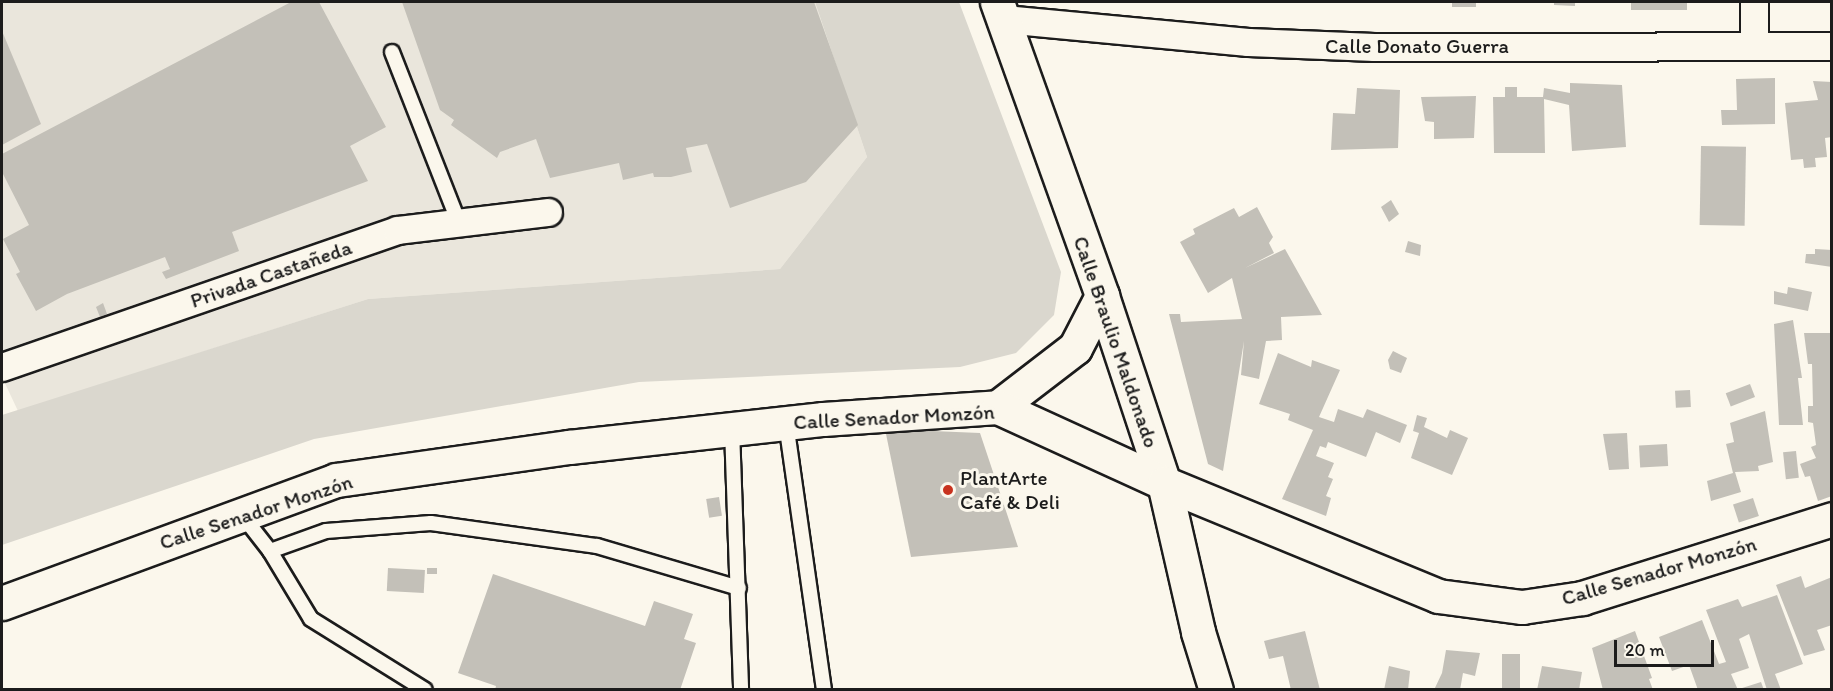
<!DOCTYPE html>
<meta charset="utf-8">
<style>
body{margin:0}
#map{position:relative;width:1833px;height:691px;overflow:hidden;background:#fbf7ec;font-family:Itim,sans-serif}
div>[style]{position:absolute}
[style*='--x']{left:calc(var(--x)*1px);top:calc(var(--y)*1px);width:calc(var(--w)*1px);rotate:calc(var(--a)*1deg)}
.built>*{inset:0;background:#eae6dc}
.green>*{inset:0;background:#dad7ce}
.building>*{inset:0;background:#c3c0b8;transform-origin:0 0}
.roads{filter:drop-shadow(2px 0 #1c1c1c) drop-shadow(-2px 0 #1c1c1c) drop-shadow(0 2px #1c1c1c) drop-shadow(0 -2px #1c1c1c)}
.lane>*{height:14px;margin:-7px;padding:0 7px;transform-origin:7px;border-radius:7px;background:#fbf7ec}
.street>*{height:27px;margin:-13.5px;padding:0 13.5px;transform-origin:13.5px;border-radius:13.5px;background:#fbf7ec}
.secondary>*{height:33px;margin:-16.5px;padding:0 16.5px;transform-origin:16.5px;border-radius:16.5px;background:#fbf7ec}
.dots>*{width:16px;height:16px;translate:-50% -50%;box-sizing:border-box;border:3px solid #fbf7ec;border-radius:50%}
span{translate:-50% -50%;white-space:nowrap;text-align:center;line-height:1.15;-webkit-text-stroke:6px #fbf7ec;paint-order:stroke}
.street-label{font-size:21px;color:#1c1c1c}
.poi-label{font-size:21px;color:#1c1c1c}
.left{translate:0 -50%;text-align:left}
.frame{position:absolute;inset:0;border:3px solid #1c1c1c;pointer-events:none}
.scale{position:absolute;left:1614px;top:640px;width:100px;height:27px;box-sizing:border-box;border:3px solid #1c1c1c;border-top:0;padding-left:8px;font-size:18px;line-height:21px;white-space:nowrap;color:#1c1c1c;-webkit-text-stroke:4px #fbf7ec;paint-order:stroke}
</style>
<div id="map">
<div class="built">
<div style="clip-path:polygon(2px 2px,815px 2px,867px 157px,780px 269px,368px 299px,18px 411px,2px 377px)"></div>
</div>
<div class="green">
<div style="clip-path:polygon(815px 2px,959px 2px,1061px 272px,1054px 315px,1016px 353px,960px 367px,639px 382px,314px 439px,2px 545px,2px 415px,368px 299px,780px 269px,867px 157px)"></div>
</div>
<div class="building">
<div style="clip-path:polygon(291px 2px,319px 2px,386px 127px,350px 146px,368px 181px,232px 232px,239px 251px,166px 279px,162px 272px,170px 269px,165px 257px,67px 294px,36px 311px,16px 274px,20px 272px,3px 239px,29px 225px,2px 172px,2px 154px)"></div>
<div style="clip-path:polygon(402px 2px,814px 2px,858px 125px,806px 182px,730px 208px,707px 144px,686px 148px,692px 172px,671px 177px,654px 177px,653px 173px,623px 180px,619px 163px,550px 178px,536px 139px,500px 152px,497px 158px,451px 125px,454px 120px,440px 110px)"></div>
<div style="left:1452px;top:2px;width:24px;height:5px"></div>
<div style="clip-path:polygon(1554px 2px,1575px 2px,1575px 6px,1554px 5px)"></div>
<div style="left:1631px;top:2px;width:56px;height:8px"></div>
<div style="clip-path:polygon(2px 31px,41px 124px,2px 145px)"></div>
<div style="clip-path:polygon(1775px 78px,1775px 124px,1722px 125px,1721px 110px,1737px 110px,1736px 79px)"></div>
<div style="clip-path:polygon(1813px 81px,1832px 82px,1832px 137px,1825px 138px,1827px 157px,1815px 158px,1816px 167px,1804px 168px,1803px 159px,1791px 160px,1785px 103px,1818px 100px)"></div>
<div style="clip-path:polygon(1570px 83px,1622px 85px,1626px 147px,1572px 151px,1569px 105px,1544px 99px,1545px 153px,1494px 153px,1493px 97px,1505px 97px,1505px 87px,1517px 87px,1517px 97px,1543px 97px,1544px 88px,1570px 93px)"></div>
<div style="clip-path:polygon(1357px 88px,1400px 90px,1398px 148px,1331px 150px,1333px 113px,1355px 114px)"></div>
<div style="clip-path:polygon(1476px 96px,1474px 138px,1434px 139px,1434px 122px,1425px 121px,1421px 97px)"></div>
<div style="left:1701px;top:146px;width:45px;height:79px;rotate:1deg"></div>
<div style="clip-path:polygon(1391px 200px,1399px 214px,1389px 222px,1381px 207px)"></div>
<div style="clip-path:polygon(1257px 207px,1273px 237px,1269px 243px,1274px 253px,1245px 268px,1285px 249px,1322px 315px,1281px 317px,1282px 340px,1266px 341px,1259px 379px,1241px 375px,1244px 341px,1223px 471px,1208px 464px,1169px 314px,1180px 314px,1181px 322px,1242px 319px,1232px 278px,1208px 293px,1180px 242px,1195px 234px,1193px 229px,1234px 208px,1239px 217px)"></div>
<div style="clip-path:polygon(1408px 241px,1421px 245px,1420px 256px,1405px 252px)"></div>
<div style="clip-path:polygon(1815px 249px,1832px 250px,1832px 267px,1805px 263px,1806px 254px,1815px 254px)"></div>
<div style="clip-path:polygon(1788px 287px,1812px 292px,1808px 311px,1774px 304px,1774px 291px,1787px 294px)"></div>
<div style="clip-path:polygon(103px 303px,107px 314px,100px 317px,96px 307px)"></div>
<div style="clip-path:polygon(1793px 320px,1802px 378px,1798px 378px,1803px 425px,1779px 425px,1774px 324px)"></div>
<div style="clip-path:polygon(1804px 333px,1832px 333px,1832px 496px,1818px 501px,1810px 476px,1805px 477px,1800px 464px,1816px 458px,1811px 447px,1816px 445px,1813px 423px,1808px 422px,1808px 406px,1813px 406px,1812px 364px,1808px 364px)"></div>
<div style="clip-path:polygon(1393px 351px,1407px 358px,1401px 373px,1390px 369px,1388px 360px)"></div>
<div style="clip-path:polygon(1278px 353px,1311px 367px,1312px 360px,1340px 370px,1319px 417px,1334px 422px,1338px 409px,1363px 418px,1367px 409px,1407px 425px,1400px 443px,1376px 432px,1366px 457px,1328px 442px,1326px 448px,1320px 446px,1316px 456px,1334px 463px,1328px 477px,1333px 479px,1326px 496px,1331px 498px,1326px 516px,1282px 499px,1313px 430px,1288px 420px,1290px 414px,1259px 404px)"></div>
<div style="left:1750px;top:384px;width:14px;height:26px;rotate:69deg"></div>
<div style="left:1690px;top:390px;width:17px;height:15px;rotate:87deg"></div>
<div style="clip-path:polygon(1765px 411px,1773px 462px,1758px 466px,1759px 471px,1735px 472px,1741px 492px,1711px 501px,1707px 481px,1733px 473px,1726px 444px,1734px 442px,1730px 423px)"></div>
<div style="clip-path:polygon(1417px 415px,1427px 418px,1424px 427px,1447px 438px,1450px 430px,1468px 438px,1452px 475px,1411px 458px,1419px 433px,1413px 431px)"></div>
<div style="clip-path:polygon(885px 429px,980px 433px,1018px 547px,911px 557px)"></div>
<div style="clip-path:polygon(1627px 433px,1629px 469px,1609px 470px,1603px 434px)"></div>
<div style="left:1667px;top:444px;width:22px;height:28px;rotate:87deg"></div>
<div style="left:1796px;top:451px;width:27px;height:13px;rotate:84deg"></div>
<div style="left:719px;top:497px;width:19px;height:13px;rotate:81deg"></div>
<div style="left:1753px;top:498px;width:19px;height:21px;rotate:72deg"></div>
<div style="left:388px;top:568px;width:37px;height:23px;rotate:3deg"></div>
<div style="left:427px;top:568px;width:10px;height:6px"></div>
<div style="clip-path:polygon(493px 574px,645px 626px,654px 601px,693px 614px,684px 639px,696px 643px,680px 690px,495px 690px,496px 686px,458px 673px)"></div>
<div style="clip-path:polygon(1801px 576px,1805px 588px,1832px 577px,1832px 625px,1817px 630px,1825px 650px,1804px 656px,1776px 585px)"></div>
<div style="clip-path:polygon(1777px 595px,1803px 664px,1775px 674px,1781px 690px,1767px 690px,1749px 634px,1739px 639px,1749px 668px,1731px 674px,1738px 690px,1698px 690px,1689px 665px,1672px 671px,1659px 637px,1702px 620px,1719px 664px,1726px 662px,1706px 610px,1738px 599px,1742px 607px)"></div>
<div style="clip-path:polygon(1305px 631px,1320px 690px,1291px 690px,1283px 656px,1269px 659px,1264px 641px)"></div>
<div style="clip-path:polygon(1635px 631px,1652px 678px,1649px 679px,1653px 690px,1603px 690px,1592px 648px)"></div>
<div style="clip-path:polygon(1446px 650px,1480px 653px,1475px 676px,1463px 673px,1460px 690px,1434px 690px,1442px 673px)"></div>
<div style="left:1502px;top:654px;width:18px;height:36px"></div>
<div style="clip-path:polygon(1389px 666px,1410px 671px,1408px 690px,1384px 690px)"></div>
<div style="clip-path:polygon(1542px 666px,1582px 672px,1579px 690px,1537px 690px)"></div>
<div style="clip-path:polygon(1761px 682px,1764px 690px,1739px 690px,1739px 689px)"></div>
</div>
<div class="roads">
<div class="lane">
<div style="--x:392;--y:52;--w:184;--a:68.6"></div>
<div style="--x:786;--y:423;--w:270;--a:81.9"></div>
<div style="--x:732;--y:429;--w:261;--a:88"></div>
<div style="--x:242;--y:515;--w:46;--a:52.1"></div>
<div style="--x:270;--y:551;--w:79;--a:58.9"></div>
<div style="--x:311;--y:619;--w:134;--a:31.9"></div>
<div style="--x:270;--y:551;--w:59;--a:-19.7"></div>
<div style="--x:326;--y:531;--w:105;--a:-4.4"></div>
<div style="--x:431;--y:523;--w:168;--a:7.9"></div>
<div style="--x:597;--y:546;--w:148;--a:16.5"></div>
</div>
<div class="street">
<div style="--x:1754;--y:2;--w:43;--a:90"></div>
<div style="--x:1004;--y:19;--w:245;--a:5.4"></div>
<div style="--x:1248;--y:42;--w:126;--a:2.3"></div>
<div style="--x:1374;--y:47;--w:458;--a:-0.1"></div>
<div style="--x:2;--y:367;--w:418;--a:-19.1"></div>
<div style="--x:397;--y:230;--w:152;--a:-6.8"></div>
</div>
<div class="secondary">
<div style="--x:997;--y:2;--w:312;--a:70.3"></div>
<div style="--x:1102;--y:296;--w:197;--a:71.7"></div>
<div style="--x:1164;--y:483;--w:153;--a:77.1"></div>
<div style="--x:1198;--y:632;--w:61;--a:72.8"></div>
<div style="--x:998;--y:407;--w:97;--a:-37.5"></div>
<div style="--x:1075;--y:348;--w:59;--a:-62.6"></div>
<div style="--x:2;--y:603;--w:356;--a:-20.2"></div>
<div style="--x:336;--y:480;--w:235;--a:-8.1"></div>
<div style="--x:569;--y:447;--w:256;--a:-6.3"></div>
<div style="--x:823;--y:419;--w:175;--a:-3.9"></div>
<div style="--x:998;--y:407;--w:183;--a:24.6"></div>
<div style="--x:1164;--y:483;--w:296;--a:22.4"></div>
<div style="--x:1438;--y:596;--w:85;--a:7.5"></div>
<div style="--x:1522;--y:607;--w:61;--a:-8.5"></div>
<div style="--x:1582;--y:598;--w:262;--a:-17.5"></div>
</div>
</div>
<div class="dots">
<div style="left:948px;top:490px;background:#c8321e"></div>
</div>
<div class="street-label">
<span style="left:1417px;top:46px">Calle Donato Guerra</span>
<span style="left:271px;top:274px;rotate:-19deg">Privada Castañeda</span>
<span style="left:1116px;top:342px;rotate:71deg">Calle Braulio Maldonado</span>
<span style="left:894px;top:417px;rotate:-3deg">Calle Senador Monzón</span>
<span style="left:256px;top:512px;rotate:-18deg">Calle Senador Monzón</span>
<span style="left:1659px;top:571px;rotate:-16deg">Calle Senador Monzón</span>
</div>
<div class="poi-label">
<span class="left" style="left:960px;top:490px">PlantArte<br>Café &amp; Deli</span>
</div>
<div class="frame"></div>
<div class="scale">20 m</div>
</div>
